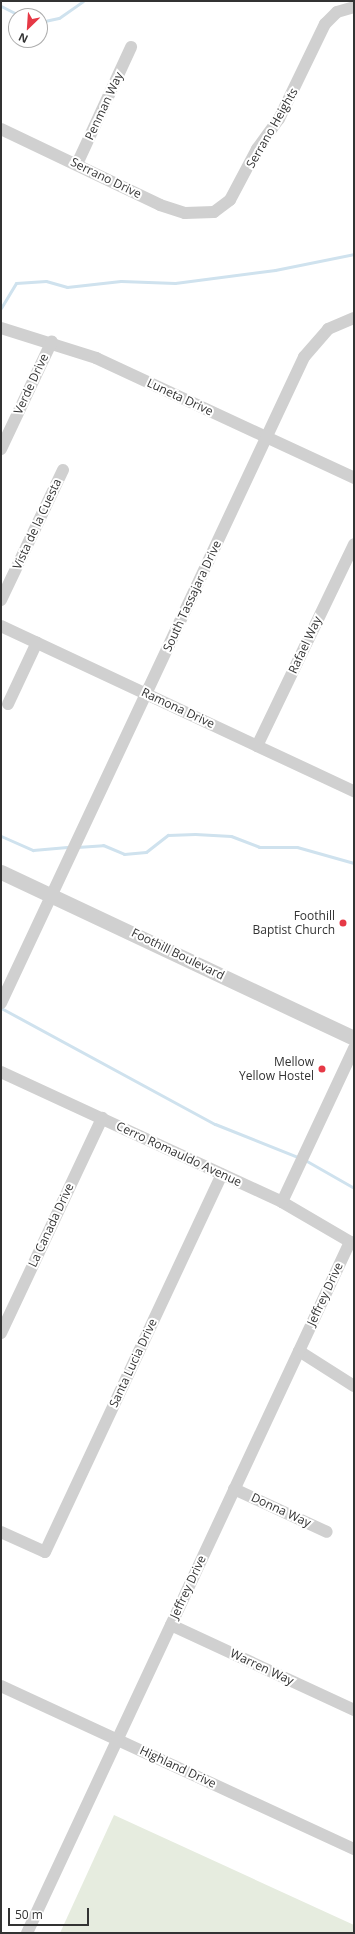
<!DOCTYPE html>
<style>
body{margin:0}
#map{position:relative;width:355px;height:1934px;overflow:hidden;background:#fff;font-family:"Open Sans",sans-serif}
div>[style]{position:absolute}
[style*='--x']{left:calc(var(--x)*1px);top:calc(var(--y)*1px);width:calc(var(--w)*1px);rotate:calc(var(--a)*1deg)}
.green>*{inset:0;background:#e6ecdf}
.stream>*{height:3px;margin:-1.5px;padding:0 1.5px;transform-origin:1.5px;border-radius:1.5px;background:#cfe2ee}
.minor>*{height:12px;margin:-6px;padding:0 6px;transform-origin:6px;border-radius:6px;background:#d0d0d0}
.tertiary>*{height:15px;margin:-7.5px;padding:0 7.5px;transform-origin:7.5px;border-radius:7.5px;background:#d0d0d0}
.dots>*{width:11px;height:11px;translate:-50% -50%;box-sizing:border-box;border:2px solid #fff;border-radius:50%}
span{translate:-50% -50%;white-space:nowrap;text-align:center;line-height:1.15;-webkit-text-stroke:4px #fff;paint-order:stroke}
.street-label{font-size:12px;color:#333}
.poi-label{font-size:12px;color:#333}
.right{translate:-100% -50%;text-align:right}
.frame{position:absolute;inset:0;border:2px solid #333;pointer-events:none}
.north{position:absolute;left:8px;top:8px;width:40px;height:40px;box-sizing:border-box;background:#fff;border:1px solid #adadad;border-radius:50%;rotate:205deg;font-size:11px;font-weight:700;line-height:16px;text-align:center;color:#333}
.north::after{content:'';display:block;margin:auto;width:14px;height:18px;background:#e63946;clip-path:polygon(50% 0,100% 100%,50% 72%,0 100%)}
.scale{position:absolute;left:8px;top:1908px;width:81px;height:18px;box-sizing:border-box;border:2px solid #333;border-top:0;padding-left:5px;font-size:12px;line-height:14px;white-space:nowrap;color:#333;-webkit-text-stroke:3px #fff;paint-order:stroke}
</style>
<div id="map">
<div class="green">
<div style="clip-path:polygon(114px 1815px,354px 1925px,354px 1933px,60px 1933px)"></div>
</div>
<div class="stream">
<div style="--x:1;--y:6;--w:22;--a:27"></div>
<div style="--x:40;--y:22;--w:19;--a:-12"></div>
<div style="--x:59;--y:18;--w:29;--a:-35"></div>
<div style="--x:1;--y:308;--w:29;--a:-59"></div>
<div style="--x:16;--y:283;--w:30;--a:-4"></div>
<div style="--x:46;--y:281;--w:22;--a:16"></div>
<div style="--x:67;--y:287;--w:54;--a:-6.3"></div>
<div style="--x:121;--y:281;--w:54;--a:2.1"></div>
<div style="--x:175;--y:283;--w:101;--a:-7.4"></div>
<div style="--x:275;--y:270;--w:81;--a:-11.4"></div>
<div style="--x:1;--y:836;--w:35;--a:24"></div>
<div style="--x:33;--y:850;--w:37;--a:-5"></div>
<div style="--x:77;--y:847;--w:26;--a:-4"></div>
<div style="--x:103;--y:845;--w:23;--a:23"></div>
<div style="--x:124;--y:854;--w:22;--a:-5"></div>
<div style="--x:146;--y:852;--w:28;--a:-38"></div>
<div style="--x:168;--y:835;--w:27;--a:-2"></div>
<div style="--x:195;--y:834;--w:36;--a:3"></div>
<div style="--x:231;--y:836;--w:30;--a:21"></div>
<div style="--x:259;--y:847;--w:38;--a:0"></div>
<div style="--x:297;--y:847;--w:59;--a:15.7"></div>
<div style="--x:1;--y:1008;--w:243;--a:28.5"></div>
<div style="--x:215;--y:1124;--w:92;--a:21.8"></div>
<div style="--x:305;--y:1160;--w:56;--a:29.7"></div>
</div>
<div class="minor">
<div style="--x:1;--y:129;--w:176;--a:25.5"></div>
<div style="--x:160;--y:205;--w:26;--a:18"></div>
<div style="--x:185;--y:213;--w:29;--a:-2"></div>
<div style="--x:214;--y:212;--w:20;--a:-37"></div>
<div style="--x:230;--y:200;--w:58;--a:-62.1"></div>
<div style="--x:257;--y:149;--w:37;--a:-54"></div>
<div style="--x:279;--y:119;--w:106;--a:-64.2"></div>
<div style="--x:325;--y:24;--w:17;--a:-45"></div>
<div style="--x:337;--y:12;--w:18;--a:-16"></div>
<div style="--x:77;--y:164;--w:129;--a:-65.2"></div>
<div style="--x:1;--y:328;--w:100;--a:17.5"></div>
<div style="--x:96;--y:358;--w:285;--a:24.9"></div>
<div style="--x:1;--y:449;--w:119;--a:-64.7"></div>
<div style="--x:1;--y:600;--w:144;--a:-64.5"></div>
<div style="--x:1;--y:626;--w:390;--a:25.1"></div>
<div style="--x:8;--y:704;--w:68;--a:-64.9"></div>
<div style="--x:257;--y:746;--w:224;--a:-64.3"></div>
<div style="--x:1;--y:1003;--w:714;--a:-64.87"></div>
<div style="--x:304;--y:357;--w:37;--a:-49"></div>
<div style="--x:328;--y:329;--w:28;--a:-23"></div>
<div style="--x:1;--y:1072;--w:310;--a:24.8"></div>
<div style="--x:282;--y:1202;--w:83;--a:30.3"></div>
<div style="--x:282;--y:1202;--w:170;--a:-64.9"></div>
<div style="--x:1;--y:1333;--w:238;--a:-64.8"></div>
<div style="--x:299;--y:1351;--w:65;--a:32.5"></div>
<div style="--x:234;--y:1489;--w:102;--a:24.8"></div>
<div style="--x:1;--y:1532;--w:48;--a:24.4"></div>
<div style="--x:45;--y:1552;--w:417;--a:-64.9"></div>
<div style="--x:171;--y:1625;--w:202;--a:24.9"></div>
<div style="--x:1;--y:1686;--w:389;--a:24.8"></div>
<div style="--x:27;--y:1933;--w:763;--a:-64.95"></div>
</div>
<div class="tertiary">
<div style="--x:1;--y:872;--w:390;--a:25.2"></div>
</div>
<div class="dots">
<div style="left:343px;top:923px;background:#e63946"></div>
<div style="left:322px;top:1069px;background:#e63946"></div>
</div>
<div class="street-label">
<span style="left:104px;top:106px;rotate:-65deg">Penman Way</span>
<span style="left:272px;top:128px;rotate:-60deg">Serrano Heights</span>
<span style="left:106px;top:178px;rotate:26deg">Serrano Drive</span>
<span style="left:31px;top:384px;rotate:-65deg">Verde Drive</span>
<span style="left:180px;top:397px;rotate:25deg">Luneta Drive</span>
<span style="left:37px;top:524px;rotate:-65deg">Vista de la Cuesta</span>
<span style="left:192px;top:596px;rotate:-65deg">South Tassajara Drive</span>
<span style="left:305px;top:645px;rotate:-65deg">Rafael Way</span>
<span style="left:178px;top:708px;rotate:25deg">Ramona Drive</span>
<span style="left:178px;top:954px;rotate:26deg">Foothill Boulevard</span>
<span style="left:179px;top:1154px;rotate:25deg">Cerro Romauldo Avenue</span>
<span style="left:51px;top:1225px;rotate:-65deg">La Canada Drive</span>
<span style="left:325px;top:1294px;rotate:-65deg">Jeffrey Drive</span>
<span style="left:133px;top:1363px;rotate:-65deg">Santa Lucia Drive</span>
<span style="left:281px;top:1510px;rotate:25deg">Donna Way</span>
<span style="left:188px;top:1587px;rotate:-65deg">Jeffrey Drive</span>
<span style="left:262px;top:1667px;rotate:25deg">Warren Way</span>
<span style="left:178px;top:1767px;rotate:25deg">Highland Drive</span>
</div>
<div class="poi-label">
<span class="right" style="left:335px;top:923px">Foothill<br>Baptist Church</span>
<span class="right" style="left:314px;top:1069px">Mellow<br>Yellow Hostel</span>
</div>
<div class="frame"></div>
<div class="north">N</div>
<div class="scale">50 m</div>
</div>
